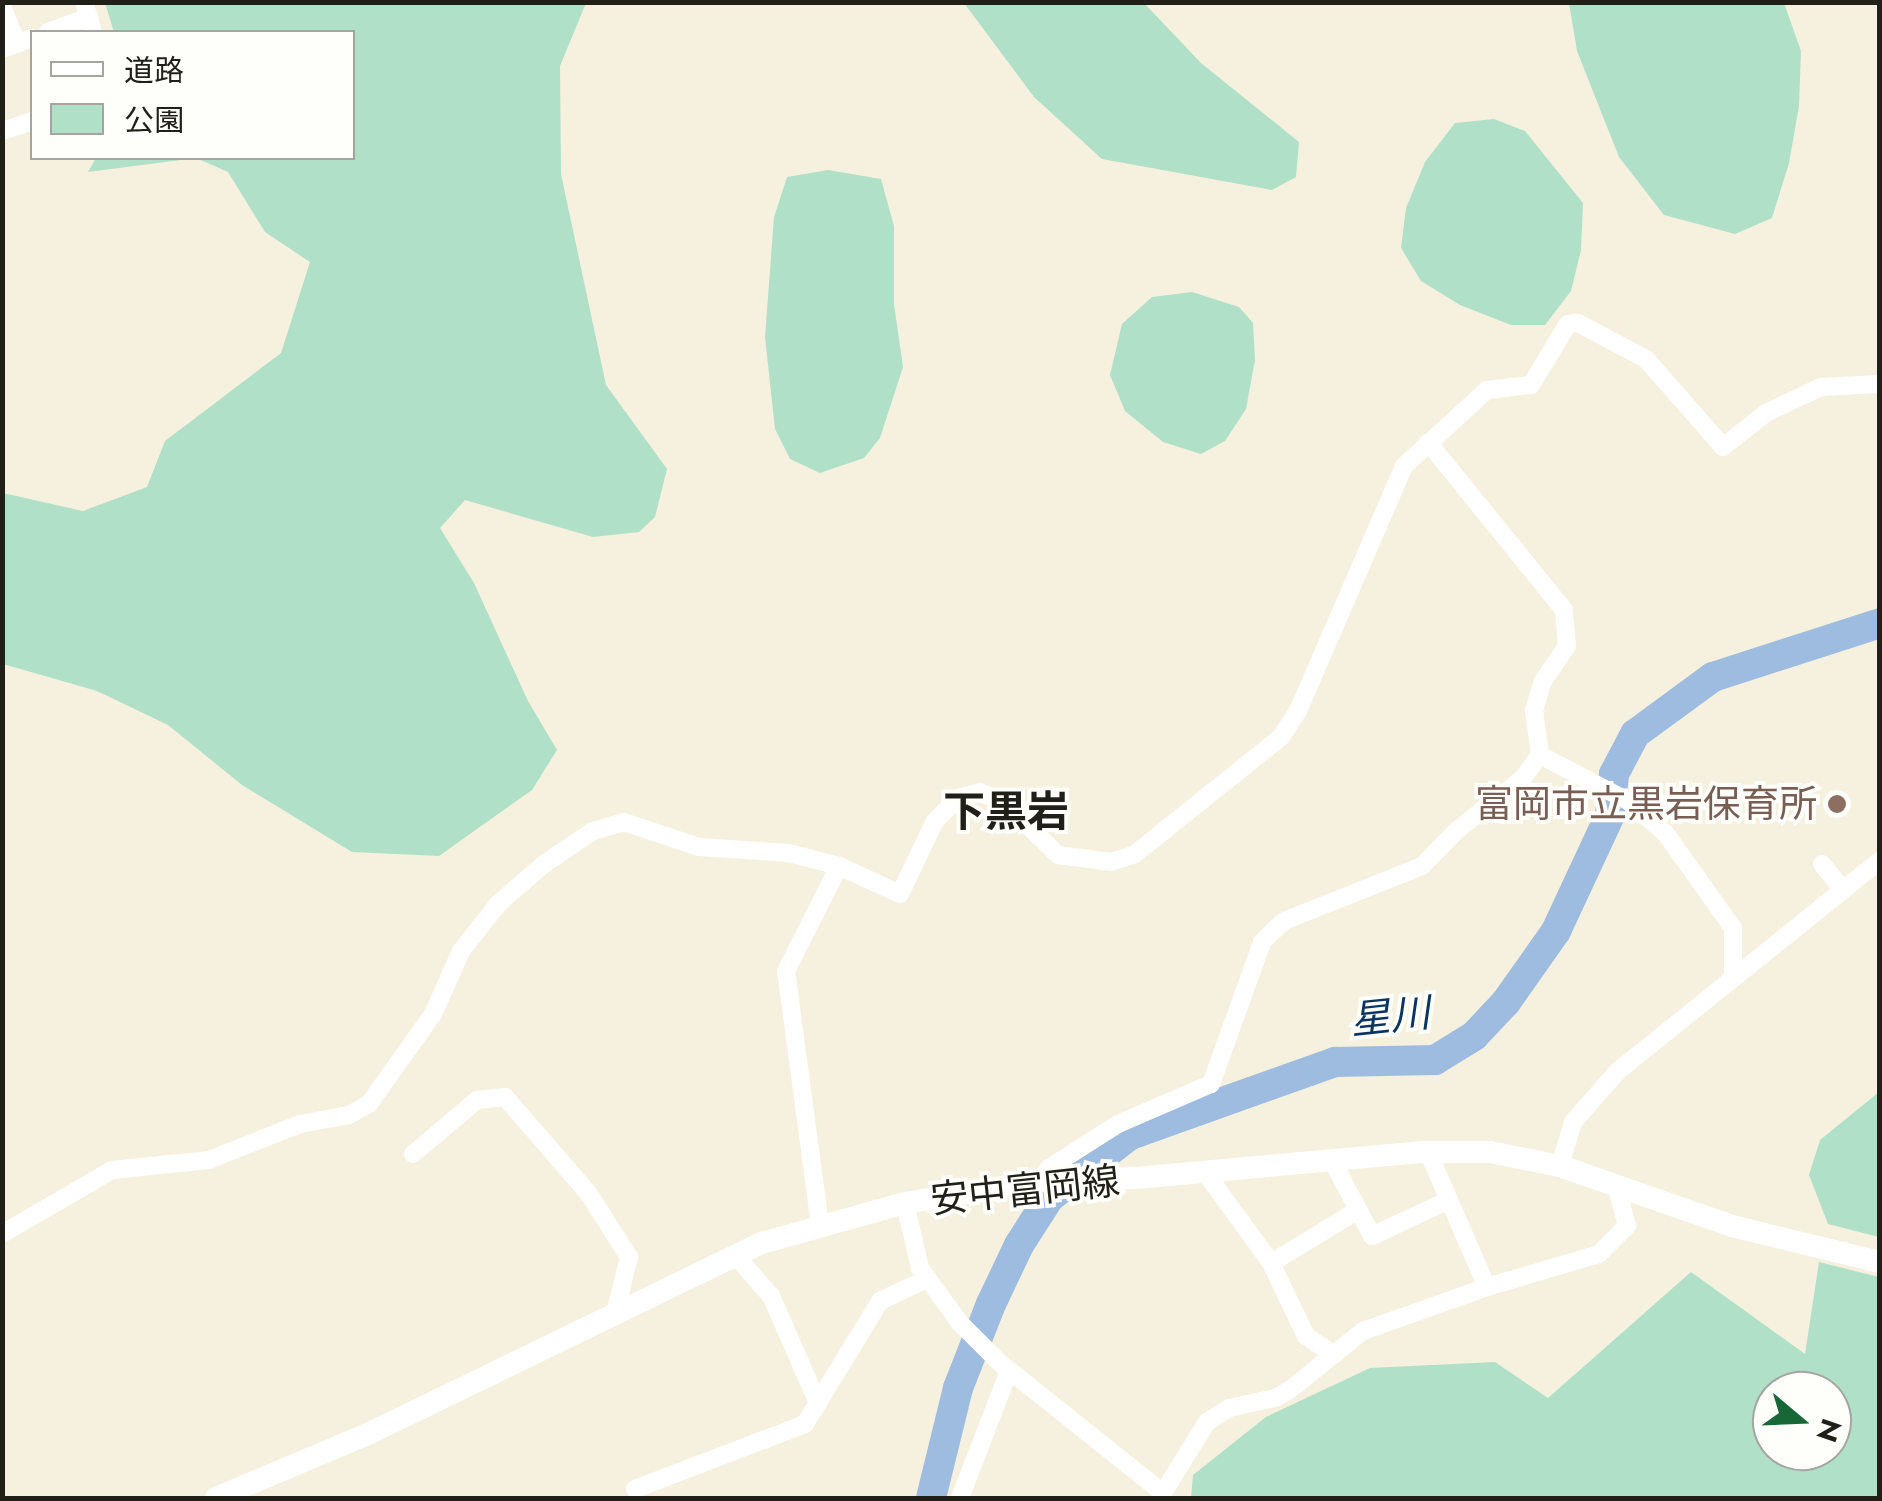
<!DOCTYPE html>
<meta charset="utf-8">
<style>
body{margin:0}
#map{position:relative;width:1882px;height:1501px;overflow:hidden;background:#f5f1de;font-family:Jost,"Noto Sans JP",sans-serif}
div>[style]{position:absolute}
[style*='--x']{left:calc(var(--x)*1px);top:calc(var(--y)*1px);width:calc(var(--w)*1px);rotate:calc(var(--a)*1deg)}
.green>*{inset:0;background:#b0e0c8}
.river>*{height:30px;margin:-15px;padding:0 15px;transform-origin:15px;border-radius:15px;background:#9ebce0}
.street>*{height:18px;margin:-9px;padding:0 9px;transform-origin:9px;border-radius:9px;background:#fff}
.secondary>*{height:22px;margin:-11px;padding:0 11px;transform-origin:11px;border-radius:11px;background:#fff}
.dots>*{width:28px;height:28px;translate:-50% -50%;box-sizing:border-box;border:5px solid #fefefa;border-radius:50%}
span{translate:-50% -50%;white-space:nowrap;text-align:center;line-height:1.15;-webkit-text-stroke:8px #fefefa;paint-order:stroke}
.education-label{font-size:38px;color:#785e54}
.right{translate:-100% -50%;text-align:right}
.street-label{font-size:38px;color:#201f18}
.water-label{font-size:40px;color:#0a3561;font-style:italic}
.quarter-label{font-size:42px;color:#201f18;font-weight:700}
.frame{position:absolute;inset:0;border:5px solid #201f18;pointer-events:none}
.legend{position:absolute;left:30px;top:30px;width:325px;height:130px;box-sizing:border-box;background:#fefefa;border:2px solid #a5a5a0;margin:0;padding:12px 18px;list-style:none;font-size:30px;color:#201f18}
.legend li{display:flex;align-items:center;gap:20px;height:50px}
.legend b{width:50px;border:2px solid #a5a5a0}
.north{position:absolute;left:1752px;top:1371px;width:100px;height:100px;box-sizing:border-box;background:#fefefa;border:2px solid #a5a5a0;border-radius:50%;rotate:109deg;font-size:28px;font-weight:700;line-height:40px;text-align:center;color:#201f18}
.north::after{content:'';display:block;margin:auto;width:35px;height:45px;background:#176737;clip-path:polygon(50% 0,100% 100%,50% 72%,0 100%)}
</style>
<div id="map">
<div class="green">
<div style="clip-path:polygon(105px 3px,586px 3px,560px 66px,561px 174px,606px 385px,667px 469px,655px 517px,639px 532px,593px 537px,465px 500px,440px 528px,474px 583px,528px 701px,557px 750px,532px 790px,439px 856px,352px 852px,242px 785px,168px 725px,97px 691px,3px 664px,3px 493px,83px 511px,147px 487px,165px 441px,281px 353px,310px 262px,265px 232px,228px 172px,196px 158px,88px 172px,96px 158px,352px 158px,352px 32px,114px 32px)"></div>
<div style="clip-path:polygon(964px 3px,1144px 3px,1201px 63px,1299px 142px,1296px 177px,1272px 190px,1102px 159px,1034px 97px)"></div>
<div style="clip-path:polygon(1569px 3px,1784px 3px,1801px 51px,1799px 106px,1789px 163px,1772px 218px,1735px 234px,1664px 215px,1619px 157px,1577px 51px)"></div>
<div style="clip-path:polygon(1494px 119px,1525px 131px,1583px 203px,1581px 250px,1571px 291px,1545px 325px,1511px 325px,1460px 305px,1421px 281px,1401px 248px,1406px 208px,1425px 162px,1455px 123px)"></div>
<div style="clip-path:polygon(828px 170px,881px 179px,894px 226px,894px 304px,903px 367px,880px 438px,864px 458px,820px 473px,790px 459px,775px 429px,765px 337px,774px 217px,787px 177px)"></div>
<div style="clip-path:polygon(1192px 292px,1239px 307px,1253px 323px,1255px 360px,1246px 409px,1225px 441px,1201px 454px,1163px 442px,1125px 411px,1110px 375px,1122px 324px,1152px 297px)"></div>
<div style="clip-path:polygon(1879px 1092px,1879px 1237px,1828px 1224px,1809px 1175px,1820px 1140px)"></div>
<div style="clip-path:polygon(evenodd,1819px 1262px,1879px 1277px,1879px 1498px,1191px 1498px,1193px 1475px,1266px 1417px,1370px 1368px,1495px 1362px,1548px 1398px,1691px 1272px,1805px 1354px,1819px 1262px,1772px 1391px,1832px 1391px,1832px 1451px,1772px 1451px,1772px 1391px)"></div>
</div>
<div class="river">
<div style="--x:931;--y:1498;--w:113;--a:-76.2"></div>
<div style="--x:958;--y:1388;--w:90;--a:-68.6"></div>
<div style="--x:991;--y:1304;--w:65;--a:-64.6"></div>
<div style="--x:1019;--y:1245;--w:56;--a:-57.4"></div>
<div style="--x:1049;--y:1198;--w:103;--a:-37.9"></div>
<div style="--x:1130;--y:1135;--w:218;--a:-19.6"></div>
<div style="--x:1335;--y:1062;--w:100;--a:-1.1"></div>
<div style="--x:1435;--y:1060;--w:46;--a:-31.6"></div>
<div style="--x:1474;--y:1036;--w:47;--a:-46.7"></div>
<div style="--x:1506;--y:1002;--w:87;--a:-54.8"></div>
<div style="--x:1556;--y:931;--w:128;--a:-65"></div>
<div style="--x:1610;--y:815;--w:41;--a:-84.4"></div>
<div style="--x:1614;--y:774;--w:45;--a:-62.3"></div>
<div style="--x:1635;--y:734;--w:97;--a:-36.2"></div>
<div style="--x:1713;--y:677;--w:176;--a:-17.9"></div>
</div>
<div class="street">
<div style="--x:84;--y:2;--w:31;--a:73"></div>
<div style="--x:2;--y:6;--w:41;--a:68.5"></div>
<div style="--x:48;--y:32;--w:44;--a:-20.1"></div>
<div style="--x:2;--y:49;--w:32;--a:-20"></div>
<div style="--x:2;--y:131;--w:32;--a:-18"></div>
<div style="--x:1540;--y:755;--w:99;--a:27.6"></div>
<div style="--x:1628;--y:801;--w:50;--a:41"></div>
<div style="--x:1666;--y:834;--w:115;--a:54.5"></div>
<div style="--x:1733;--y:928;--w:49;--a:90"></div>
<div style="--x:1822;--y:864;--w:33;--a:51"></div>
<div style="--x:1428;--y:1152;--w:147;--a:66.4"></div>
<div style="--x:413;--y:1154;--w:84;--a:-40.2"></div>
<div style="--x:477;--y:1100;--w:28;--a:-6"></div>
<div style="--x:505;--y:1097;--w:128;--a:49.1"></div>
<div style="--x:589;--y:1194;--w:75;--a:57.6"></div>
<div style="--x:629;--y:1257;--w:58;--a:104"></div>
<div style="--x:1332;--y:1160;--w:86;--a:62.2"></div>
<div style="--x:1372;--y:1236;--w:85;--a:-25.1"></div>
<div style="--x:1560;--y:1166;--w:46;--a:-73.5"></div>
<div style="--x:1573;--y:1122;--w:68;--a:-48.6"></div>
<div style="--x:1618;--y:1071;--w:336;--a:-38.8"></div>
<div style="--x:1205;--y:1172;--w:112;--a:54"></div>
<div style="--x:1271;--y:1263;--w:81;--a:64.4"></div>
<div style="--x:1306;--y:1336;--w:34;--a:34"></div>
<div style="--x:1041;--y:1181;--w:15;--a:-58"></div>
<div style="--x:1049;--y:1168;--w:82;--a:-32.5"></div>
<div style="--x:1118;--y:1124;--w:101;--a:-23.3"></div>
<div style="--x:1211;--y:1084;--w:151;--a:-70.2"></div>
<div style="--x:1262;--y:942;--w:30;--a:-44"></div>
<div style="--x:1284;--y:921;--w:149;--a:-21.7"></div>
<div style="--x:1422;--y:866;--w:49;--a:-45.8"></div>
<div style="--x:1456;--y:831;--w:85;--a:-38.3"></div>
<div style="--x:1523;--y:778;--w:29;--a:-54"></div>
<div style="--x:1540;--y:755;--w:45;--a:-97.6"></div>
<div style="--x:1534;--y:710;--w:30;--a:-73"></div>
<div style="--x:1543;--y:681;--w:42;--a:-55.6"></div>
<div style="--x:1567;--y:646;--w:36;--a:-95"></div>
<div style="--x:1564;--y:610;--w:216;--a:-129"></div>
<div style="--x:905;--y:1203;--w:67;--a:77"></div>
<div style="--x:920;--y:1268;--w:68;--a:54"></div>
<div style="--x:960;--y:1323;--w:55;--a:45"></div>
<div style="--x:999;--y:1362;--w:210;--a:38.6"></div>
<div style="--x:1163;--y:1493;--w:84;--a:-58.2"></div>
<div style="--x:1207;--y:1422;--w:26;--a:-32"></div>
<div style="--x:1229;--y:1408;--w:47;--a:-12.3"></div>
<div style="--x:1275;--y:1398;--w:18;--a:-29"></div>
<div style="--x:1291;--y:1389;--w:92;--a:-38.9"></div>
<div style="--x:1363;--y:1331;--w:132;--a:-19.5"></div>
<div style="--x:1487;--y:1287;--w:117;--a:-16.4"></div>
<div style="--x:1599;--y:1254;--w:40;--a:-45"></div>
<div style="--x:1627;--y:1226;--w:42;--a:-105"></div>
<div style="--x:820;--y:1225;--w:256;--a:-97.6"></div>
<div style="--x:786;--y:971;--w:118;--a:-63.2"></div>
<div style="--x:2;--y:1234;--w:127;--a:-30.2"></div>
<div style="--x:112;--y:1170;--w:98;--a:-5.9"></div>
<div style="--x:209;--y:1160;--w:98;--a:-21.6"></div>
<div style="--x:300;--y:1124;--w:50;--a:-10.4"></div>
<div style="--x:349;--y:1115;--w:23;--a:-29"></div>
<div style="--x:369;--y:1104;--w:110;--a:-54.6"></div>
<div style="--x:433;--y:1014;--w:69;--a:-66"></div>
<div style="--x:461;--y:951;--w:61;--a:-51.6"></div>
<div style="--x:499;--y:903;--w:60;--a:-40.9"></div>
<div style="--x:544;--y:864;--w:59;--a:-34"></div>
<div style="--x:593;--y:831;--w:32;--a:-16"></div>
<div style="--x:624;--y:822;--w:79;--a:18.4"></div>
<div style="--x:699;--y:847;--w:90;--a:3.8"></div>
<div style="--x:789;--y:853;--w:52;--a:14.6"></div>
<div style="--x:839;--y:866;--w:67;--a:24.7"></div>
<div style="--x:900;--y:894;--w:81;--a:-64.4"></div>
<div style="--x:935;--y:821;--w:33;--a:-45"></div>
<div style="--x:958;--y:798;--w:23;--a:-15"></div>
<div style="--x:980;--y:792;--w:29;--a:25"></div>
<div style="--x:1006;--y:804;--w:73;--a:44.4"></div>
<div style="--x:1058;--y:855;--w:53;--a:7.5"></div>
<div style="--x:1111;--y:862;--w:25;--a:-18"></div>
<div style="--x:1135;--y:854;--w:187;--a:-38.7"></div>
<div style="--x:1281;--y:737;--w:31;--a:-57"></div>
<div style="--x:1298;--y:711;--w:267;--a:-66.6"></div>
<div style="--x:1404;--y:466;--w:113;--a:-42.5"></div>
<div style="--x:1487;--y:390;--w:44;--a:-6.5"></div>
<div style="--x:1531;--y:385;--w:71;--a:-58.8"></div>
<div style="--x:1568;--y:324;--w:10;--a:-6"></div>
<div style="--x:1578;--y:323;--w:77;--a:27.9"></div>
<div style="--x:1646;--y:359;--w:117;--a:48.8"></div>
<div style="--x:1723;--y:447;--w:55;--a:-38.3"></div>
<div style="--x:1766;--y:413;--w:61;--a:-25.3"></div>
<div style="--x:1821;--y:387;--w:59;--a:-2.9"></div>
<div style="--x:735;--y:1255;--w:55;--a:48.7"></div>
<div style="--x:771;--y:1296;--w:117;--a:66.3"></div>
<div style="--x:1271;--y:1263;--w:102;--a:-31.3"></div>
<div style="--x:635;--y:1489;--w:182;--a:-20.9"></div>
<div style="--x:805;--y:1424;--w:144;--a:-58.6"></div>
<div style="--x:880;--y:1301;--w:52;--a:-25.1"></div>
<div style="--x:960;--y:1498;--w:136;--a:-68.9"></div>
</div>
<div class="secondary">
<div style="--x:216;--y:1498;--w:167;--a:-22.9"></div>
<div style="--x:370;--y:1433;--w:436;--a:-25.9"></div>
<div style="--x:762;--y:1243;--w:148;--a:-15.6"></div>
<div style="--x:905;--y:1203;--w:138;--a:-9.2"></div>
<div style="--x:1041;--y:1181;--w:95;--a:-1.8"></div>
<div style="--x:1136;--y:1178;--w:288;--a:-5.2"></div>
<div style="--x:1423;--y:1152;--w:67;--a:0"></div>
<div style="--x:1490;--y:1152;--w:71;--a:11.3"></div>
<div style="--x:1560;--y:1166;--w:182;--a:19.2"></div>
<div style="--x:1732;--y:1226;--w:152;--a:13.7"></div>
</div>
<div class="dots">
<div style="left:1837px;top:804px;background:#8d6e63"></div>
</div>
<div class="education-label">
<span class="right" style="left:1817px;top:804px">富岡市立黒岩保育所</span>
</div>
<div class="street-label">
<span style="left:1025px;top:1190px;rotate:-6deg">安中富岡線</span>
</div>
<div class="water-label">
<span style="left:1390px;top:1016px;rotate:-6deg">星川</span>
</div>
<div class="quarter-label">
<span style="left:1006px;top:812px">下黒岩</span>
</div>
<div class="frame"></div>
<ul class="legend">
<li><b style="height:12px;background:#fff"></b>道路</li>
<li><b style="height:28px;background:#b0e0c8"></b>公園</li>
</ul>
<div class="north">N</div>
</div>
